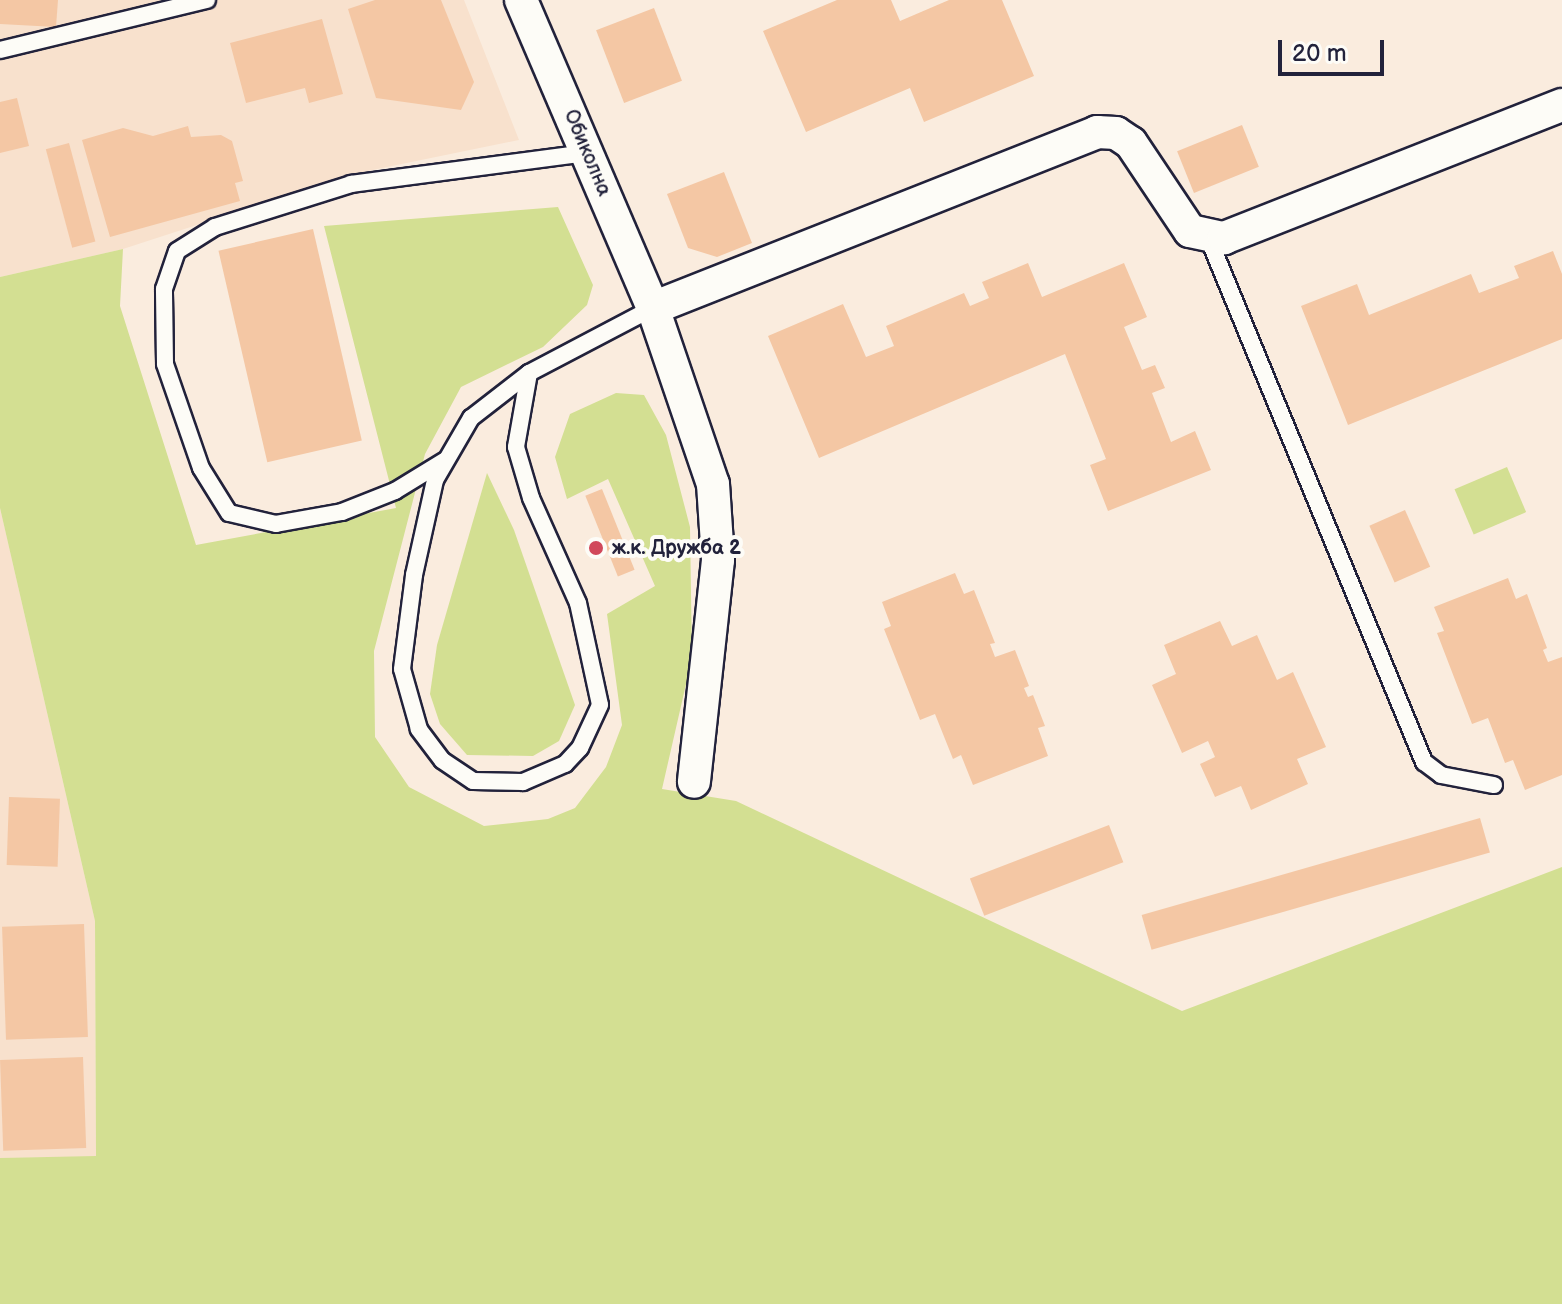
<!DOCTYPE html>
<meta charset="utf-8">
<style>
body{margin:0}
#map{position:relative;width:1562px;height:1304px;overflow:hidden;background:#faecde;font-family:"Balsamiq Sans",sans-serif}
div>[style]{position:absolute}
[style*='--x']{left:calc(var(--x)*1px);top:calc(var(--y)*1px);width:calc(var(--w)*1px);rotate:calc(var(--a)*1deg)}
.built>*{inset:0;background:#f8e1cd}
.green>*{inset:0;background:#d3df92;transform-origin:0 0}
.building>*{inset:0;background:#f4c7a4;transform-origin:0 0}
.roads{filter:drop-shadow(2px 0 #22223b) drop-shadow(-2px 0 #22223b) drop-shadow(0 2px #22223b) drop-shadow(0 -2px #22223b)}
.lane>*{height:16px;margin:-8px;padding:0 8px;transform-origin:8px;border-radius:8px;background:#fdfcf7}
.street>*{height:32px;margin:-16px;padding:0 16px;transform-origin:16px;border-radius:16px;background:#fdfcf7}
.dots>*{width:22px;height:22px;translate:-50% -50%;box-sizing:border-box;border:4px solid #fdfcf7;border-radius:50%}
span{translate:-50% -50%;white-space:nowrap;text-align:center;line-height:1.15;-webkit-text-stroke:8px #fdfcf7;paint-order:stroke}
.street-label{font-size:20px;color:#22223b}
.poi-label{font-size:20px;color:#22223b;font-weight:700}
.left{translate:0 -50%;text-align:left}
.scale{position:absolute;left:1278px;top:40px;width:106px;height:36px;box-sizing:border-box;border:4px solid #22223b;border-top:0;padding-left:10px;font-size:24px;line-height:28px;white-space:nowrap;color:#22223b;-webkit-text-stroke:6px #fdfcf7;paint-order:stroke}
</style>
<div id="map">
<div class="built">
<div style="clip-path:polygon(0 0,464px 0,519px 140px,353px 174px,123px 249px,0 277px)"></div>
<div style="clip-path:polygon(0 508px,95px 921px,96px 1157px,0 1158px)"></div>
</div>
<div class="green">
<div style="clip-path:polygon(558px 207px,593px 285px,587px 305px,543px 347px,461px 387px,425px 454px,374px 651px,375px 737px,409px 787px,484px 826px,548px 819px,575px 808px,606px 767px,622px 725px,607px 614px,655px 586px,608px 479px,567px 499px,555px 457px,570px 414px,616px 393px,644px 395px,666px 435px,690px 527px,692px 658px,662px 789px,736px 801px,1182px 1011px,1562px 867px,1562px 1304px,0 1304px,0 1158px,96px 1156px,95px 921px,0 508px,0 277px,123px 249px,120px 306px,196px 545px,396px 508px,324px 226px)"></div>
<div style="left:1507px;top:467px;width:49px;height:57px;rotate:67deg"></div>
<div style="clip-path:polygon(487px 473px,514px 530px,575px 705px,559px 741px,533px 756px,467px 755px,440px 724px,430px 694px,437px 645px)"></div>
</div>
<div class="building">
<div style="clip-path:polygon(0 0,58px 0,56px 27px,0 24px)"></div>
<div style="clip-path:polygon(375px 0,441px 0,474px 82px,461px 110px,376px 98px,348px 9px)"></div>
<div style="clip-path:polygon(837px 0,891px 0,900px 21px,949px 0,1002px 0,1034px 76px,924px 122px,910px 88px,806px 132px,763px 31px)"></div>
<div style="left:654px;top:8px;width:78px;height:62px;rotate:69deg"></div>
<div style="clip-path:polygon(322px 19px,343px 94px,309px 103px,305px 88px,246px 103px,230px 43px)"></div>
<div style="clip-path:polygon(17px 98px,29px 146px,0 153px,0 102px)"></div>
<div style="left:1242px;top:125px;width:45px;height:70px;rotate:68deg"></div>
<div style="clip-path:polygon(188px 126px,191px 137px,221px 135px,232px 141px,243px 181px,235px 183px,240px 201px,110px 237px,82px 140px,123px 128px,153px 136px)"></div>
<div style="left:69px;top:143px;width:102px;height:24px;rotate:75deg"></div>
<div style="clip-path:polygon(724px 172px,752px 243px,717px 257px,688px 248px,667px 194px)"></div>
<div style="left:313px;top:229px;width:217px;height:97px;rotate:77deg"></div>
<div style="clip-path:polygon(1553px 251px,1562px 274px,1562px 339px,1348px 425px,1301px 306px,1357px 284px,1369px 315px,1471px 274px,1479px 293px,1519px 278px,1514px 266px)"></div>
<div style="clip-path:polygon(1028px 263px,1042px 297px,1124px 263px,1147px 317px,1124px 327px,1142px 370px,1155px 365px,1165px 388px,1152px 393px,1171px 442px,1195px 431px,1211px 470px,1108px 511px,1090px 465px,1106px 459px,1065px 354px,819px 458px,768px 336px,843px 304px,866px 357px,894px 346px,886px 326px,964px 293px,970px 306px,989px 298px,982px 282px)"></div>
<div style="left:602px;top:489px;width:87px;height:18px;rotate:68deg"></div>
<div style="left:1405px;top:510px;width:62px;height:39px;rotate:66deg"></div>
<div style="clip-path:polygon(955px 573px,964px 594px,974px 590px,995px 643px,990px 644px,995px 657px,1015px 650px,1029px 686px,1024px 688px,1028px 697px,1033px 695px,1045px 726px,1038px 728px,1048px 756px,973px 785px,961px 755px,953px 759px,935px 714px,920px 720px,884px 629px,891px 626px,882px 602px)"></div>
<div style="clip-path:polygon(1508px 578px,1516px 599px,1527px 594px,1547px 648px,1543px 650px,1548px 662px,1562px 657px,1562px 775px,1525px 790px,1513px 760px,1505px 763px,1488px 718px,1472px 724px,1437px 633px,1444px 631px,1434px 607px)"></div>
<div style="clip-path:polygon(1220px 621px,1232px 646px,1257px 635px,1277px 680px,1293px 672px,1326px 747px,1297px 759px,1308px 784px,1251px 810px,1241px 786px,1215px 797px,1200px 764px,1215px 757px,1208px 741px,1182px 753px,1152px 685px,1176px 674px,1164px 645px)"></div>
<div style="left:9px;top:797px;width:51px;height:68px;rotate:2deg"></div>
<div style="left:1480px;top:818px;width:36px;height:352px;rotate:74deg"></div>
<div style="left:1109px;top:825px;width:40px;height:149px;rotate:69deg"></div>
<div style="left:84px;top:924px;width:113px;height:82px;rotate:88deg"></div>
<div style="left:83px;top:1057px;width:91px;height:83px;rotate:88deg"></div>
</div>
<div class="roads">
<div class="lane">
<div style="--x:0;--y:50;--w:213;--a:-13.6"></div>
<div style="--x:1208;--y:237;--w:568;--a:67.64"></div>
<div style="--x:1424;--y:762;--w:21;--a:37"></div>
<div style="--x:1441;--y:775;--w:54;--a:10.7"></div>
<div style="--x:529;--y:373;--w:75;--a:100"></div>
<div style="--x:516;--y:447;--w:53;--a:73.6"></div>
<div style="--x:531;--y:498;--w:115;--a:65.9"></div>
<div style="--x:578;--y:603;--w:104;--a:77.8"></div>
<div style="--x:600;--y:705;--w:47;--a:114.9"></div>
<div style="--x:580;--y:748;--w:22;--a:133"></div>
<div style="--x:565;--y:764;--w:46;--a:156.8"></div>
<div style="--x:523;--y:782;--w:50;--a:-178.9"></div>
<div style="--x:473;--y:781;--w:37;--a:-146"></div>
<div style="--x:442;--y:760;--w:39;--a:-127"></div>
<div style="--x:419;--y:729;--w:62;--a:-105.8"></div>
<div style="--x:402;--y:669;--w:95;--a:-82.7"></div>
<div style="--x:414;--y:575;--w:97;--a:-77.5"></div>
<div style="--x:435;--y:480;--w:72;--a:-59.9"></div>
<div style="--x:471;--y:418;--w:73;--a:-37.8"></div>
<div style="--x:529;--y:373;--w:140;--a:-27.7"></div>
<div style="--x:444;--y:461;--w:57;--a:148.5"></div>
<div style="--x:395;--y:491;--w:57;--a:158.4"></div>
<div style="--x:342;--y:512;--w:67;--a:169.7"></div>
<div style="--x:276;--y:524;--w:48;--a:-166.8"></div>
<div style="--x:229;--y:513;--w:53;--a:-121.9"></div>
<div style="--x:201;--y:468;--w:110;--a:-109.1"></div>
<div style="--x:165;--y:364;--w:75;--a:-90.8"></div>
<div style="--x:164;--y:289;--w:40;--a:-71.1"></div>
<div style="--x:177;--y:251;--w:45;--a:-32.3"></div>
<div style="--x:215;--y:227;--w:143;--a:-17.5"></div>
<div style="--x:351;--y:184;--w:239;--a:-7.5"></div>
</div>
<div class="street">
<div style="--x:521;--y:0;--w:335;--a:66.8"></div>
<div style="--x:653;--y:308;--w:186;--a:71.2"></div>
<div style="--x:713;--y:484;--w:76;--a:86.2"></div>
<div style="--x:718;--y:560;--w:223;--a:96.2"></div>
<div style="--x:653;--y:308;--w:478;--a:-21.6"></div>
<div style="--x:1097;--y:132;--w:19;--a:3"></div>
<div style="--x:1116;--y:133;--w:18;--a:34"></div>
<div style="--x:1131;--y:143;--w:106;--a:56.2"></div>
<div style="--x:1190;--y:231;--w:35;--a:12"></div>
<div style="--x:1224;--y:238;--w:363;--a:-21.5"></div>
</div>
</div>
<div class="dots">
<div style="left:596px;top:548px;background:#d1495b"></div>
</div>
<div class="street-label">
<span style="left:587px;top:153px;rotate:67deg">Обиколна</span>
</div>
<div class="poi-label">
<span class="left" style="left:612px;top:548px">ж.к. Дружба 2</span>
</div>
<div class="scale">20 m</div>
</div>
